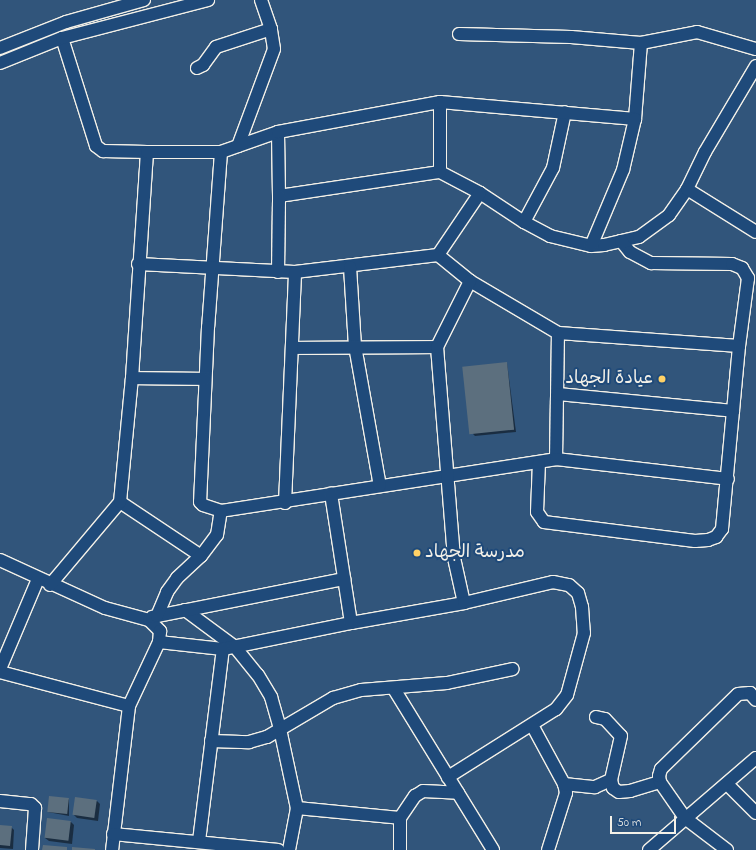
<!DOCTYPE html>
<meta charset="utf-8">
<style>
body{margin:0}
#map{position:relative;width:756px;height:850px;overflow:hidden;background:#31557b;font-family:"Indie Flower","Playpen Sans Arabic",sans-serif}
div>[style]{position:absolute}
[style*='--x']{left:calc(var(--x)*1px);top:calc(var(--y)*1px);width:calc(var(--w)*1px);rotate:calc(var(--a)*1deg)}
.shadow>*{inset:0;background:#0007}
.building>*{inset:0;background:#5c6f7e;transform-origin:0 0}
.roads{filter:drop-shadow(1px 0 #f4f1e8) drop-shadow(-1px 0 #f4f1e8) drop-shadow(0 1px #f4f1e8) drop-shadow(0 -1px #f4f1e8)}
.minor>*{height:12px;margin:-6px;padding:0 6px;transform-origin:6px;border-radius:6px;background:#1f4a7a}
.dots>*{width:11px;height:11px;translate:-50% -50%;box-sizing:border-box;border:2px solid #1f4a7a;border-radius:50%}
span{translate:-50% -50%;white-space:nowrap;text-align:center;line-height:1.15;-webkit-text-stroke:4px #1f4a7a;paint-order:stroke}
.poi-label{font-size:18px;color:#f4f1e8}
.right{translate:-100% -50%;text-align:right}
.left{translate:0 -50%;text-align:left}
.scale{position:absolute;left:610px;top:816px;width:66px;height:18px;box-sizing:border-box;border:2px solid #f4f1e8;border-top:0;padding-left:5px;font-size:12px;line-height:14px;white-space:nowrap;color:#f4f1e8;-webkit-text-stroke:3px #1f4a7a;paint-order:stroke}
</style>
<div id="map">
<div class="shadow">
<div style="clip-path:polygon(507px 363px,516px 432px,475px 436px,473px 434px)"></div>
<div style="clip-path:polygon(69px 799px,69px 816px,48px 812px)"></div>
<div style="clip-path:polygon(97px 801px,100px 804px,98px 821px,77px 818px,74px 815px)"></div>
<div style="clip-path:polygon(48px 819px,71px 822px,74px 825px,72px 844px,49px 841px,45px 838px)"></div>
<div style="clip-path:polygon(0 826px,11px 827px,14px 830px,13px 849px,0 848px)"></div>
</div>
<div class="building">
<div style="left:507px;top:362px;width:68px;height:45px;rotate:84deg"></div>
<div style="left:49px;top:796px;width:20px;height:16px;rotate:6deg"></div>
<div style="left:75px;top:797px;width:22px;height:18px;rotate:8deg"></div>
<div style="left:47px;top:818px;width:24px;height:20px;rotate:7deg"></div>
<div style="clip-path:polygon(0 825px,12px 826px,10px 846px,0 845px)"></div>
<div style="clip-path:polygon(43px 845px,67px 847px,67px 850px,42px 850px)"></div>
<div style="clip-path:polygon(72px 847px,95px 849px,95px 850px,72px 850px)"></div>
</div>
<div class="roads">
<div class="minor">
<div style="--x:459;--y:34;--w:112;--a:1.5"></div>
<div style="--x:571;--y:37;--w:70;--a:4.9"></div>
<div style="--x:641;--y:43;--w:57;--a:-11.1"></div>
<div style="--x:697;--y:32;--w:61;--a:16.1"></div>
<div style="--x:62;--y:38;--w:113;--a:72.5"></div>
<div style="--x:96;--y:146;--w:9;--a:36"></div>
<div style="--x:103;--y:151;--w:44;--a:1.3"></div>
<div style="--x:0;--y:48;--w:71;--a:-21.5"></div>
<div style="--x:66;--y:22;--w:81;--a:-15.8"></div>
<div style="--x:0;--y:63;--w:67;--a:-22"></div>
<div style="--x:62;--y:38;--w:151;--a:-14.6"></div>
<div style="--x:197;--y:68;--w:7;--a:-27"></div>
<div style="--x:203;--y:65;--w:22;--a:-54"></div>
<div style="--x:216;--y:47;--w:58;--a:-18.1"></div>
<div style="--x:635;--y:119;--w:76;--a:-85.5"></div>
<div style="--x:278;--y:132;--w:64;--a:89.1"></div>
<div style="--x:279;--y:196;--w:163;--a:-8.5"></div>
<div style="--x:440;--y:172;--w:45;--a:27.7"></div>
<div style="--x:480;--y:193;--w:53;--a:33.4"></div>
<div style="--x:524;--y:222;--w:30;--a:28"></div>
<div style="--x:550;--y:236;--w:42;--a:13.7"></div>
<div style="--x:591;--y:246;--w:13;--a:-4"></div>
<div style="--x:604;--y:245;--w:36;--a:-13"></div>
<div style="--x:639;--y:237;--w:37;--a:-36"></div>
<div style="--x:669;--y:215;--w:32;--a:-55"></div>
<div style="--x:687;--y:189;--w:41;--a:-64.1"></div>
<div style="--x:705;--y:152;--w:100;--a:-59.3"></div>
<div style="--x:238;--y:146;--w:103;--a:-69.6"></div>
<div style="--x:274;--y:49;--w:20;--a:-99"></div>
<div style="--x:271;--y:29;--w:31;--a:-109"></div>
<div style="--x:221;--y:152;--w:175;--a:94.2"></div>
<div style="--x:208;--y:327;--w:175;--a:92.6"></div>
<div style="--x:200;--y:502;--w:4;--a:45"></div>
<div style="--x:203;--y:505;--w:19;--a:18"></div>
<div style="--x:221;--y:511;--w:339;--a:-8.8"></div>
<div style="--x:556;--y:459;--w:126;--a:-89.1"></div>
<div style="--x:558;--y:333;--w:102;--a:-149.4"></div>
<div style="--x:470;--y:281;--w:41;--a:-140.9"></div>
<div style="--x:438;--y:255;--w:75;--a:-55.9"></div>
<div style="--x:440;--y:172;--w:70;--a:-90"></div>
<div style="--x:687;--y:189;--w:81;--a:31.9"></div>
<div style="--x:524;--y:222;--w:61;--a:-61.8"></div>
<div style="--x:553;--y:168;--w:57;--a:-77.9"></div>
<div style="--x:621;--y:241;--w:14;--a:51"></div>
<div style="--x:630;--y:252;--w:24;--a:28"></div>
<div style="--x:651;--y:263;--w:81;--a:0.7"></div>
<div style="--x:732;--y:264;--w:11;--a:22"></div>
<div style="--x:742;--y:268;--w:12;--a:59"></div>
<div style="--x:748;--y:278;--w:69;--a:97.5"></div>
<div style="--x:138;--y:264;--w:157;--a:2.9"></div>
<div style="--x:295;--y:272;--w:144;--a:-6.8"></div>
<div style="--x:350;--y:267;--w:79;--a:86.4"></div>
<div style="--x:355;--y:346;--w:142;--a:79.9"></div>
<div style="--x:278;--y:272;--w:76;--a:-89.2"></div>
<div style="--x:292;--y:348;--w:145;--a:-0.4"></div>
<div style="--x:132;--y:378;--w:73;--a:0.8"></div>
<div style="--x:558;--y:394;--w:176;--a:5.5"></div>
<div style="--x:733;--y:411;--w:65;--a:-84.7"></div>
<div style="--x:739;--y:346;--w:181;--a:-175.9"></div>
<div style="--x:556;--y:459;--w:173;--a:6.6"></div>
<div style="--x:539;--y:462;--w:50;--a:92.3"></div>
<div style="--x:537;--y:512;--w:12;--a:55"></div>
<div style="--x:544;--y:522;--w:152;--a:7.2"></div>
<div style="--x:695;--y:541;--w:13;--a:-4"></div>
<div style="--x:708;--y:540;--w:9;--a:-21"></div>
<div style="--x:716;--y:537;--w:10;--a:-53"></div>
<div style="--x:722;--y:529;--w:119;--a:-84.7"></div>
<div style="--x:120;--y:502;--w:97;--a:33.7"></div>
<div style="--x:201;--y:556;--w:26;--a:-53"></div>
<div style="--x:217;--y:535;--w:24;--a:-81"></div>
<div style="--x:285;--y:503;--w:231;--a:-87.5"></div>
<div style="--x:0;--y:560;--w:115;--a:24.6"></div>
<div style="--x:105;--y:608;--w:46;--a:15.3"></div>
<div style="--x:149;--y:620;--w:16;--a:45"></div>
<div style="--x:160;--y:631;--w:11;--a:95"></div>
<div style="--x:159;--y:642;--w:71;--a:115.1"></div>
<div style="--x:129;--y:706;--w:145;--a:96.7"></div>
<div style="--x:50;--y:585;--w:109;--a:-49.9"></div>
<div style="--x:120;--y:502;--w:125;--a:-84.5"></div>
<div style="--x:132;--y:378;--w:226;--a:-86.2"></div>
<div style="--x:147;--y:152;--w:74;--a:0"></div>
<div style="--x:221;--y:152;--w:60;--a:-19.3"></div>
<div style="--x:278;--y:132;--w:165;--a:-10.5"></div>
<div style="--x:440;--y:102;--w:196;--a:5"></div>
<div style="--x:635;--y:119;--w:52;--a:103.2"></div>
<div style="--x:623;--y:170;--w:82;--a:112.8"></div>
<div style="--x:464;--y:603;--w:46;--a:-102.5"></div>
<div style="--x:454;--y:558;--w:212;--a:-94.6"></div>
<div style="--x:437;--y:347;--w:74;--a:-63.4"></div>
<div style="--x:185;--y:610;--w:62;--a:36.5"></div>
<div style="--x:235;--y:647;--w:36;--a:51"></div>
<div style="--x:258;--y:675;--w:26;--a:59"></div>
<div style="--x:271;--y:697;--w:33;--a:74"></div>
<div style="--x:280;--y:729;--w:81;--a:77.9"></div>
<div style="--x:157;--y:616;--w:191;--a:-11.2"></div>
<div style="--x:152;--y:617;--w:5;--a:-11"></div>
<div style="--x:157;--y:616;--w:26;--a:-67"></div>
<div style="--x:167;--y:592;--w:17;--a:-54"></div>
<div style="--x:177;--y:578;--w:33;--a:-43"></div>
<div style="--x:351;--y:623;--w:115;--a:-10"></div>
<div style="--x:464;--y:603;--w:91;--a:-13.3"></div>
<div style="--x:553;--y:582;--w:16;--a:11"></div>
<div style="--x:569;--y:585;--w:12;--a:42"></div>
<div style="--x:578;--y:593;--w:15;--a:74"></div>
<div style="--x:582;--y:607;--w:26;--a:86"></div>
<div style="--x:584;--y:633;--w:64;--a:105.3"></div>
<div style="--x:567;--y:695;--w:18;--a:128"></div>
<div style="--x:556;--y:709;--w:128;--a:147.8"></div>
<div style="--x:159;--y:642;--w:64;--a:6.2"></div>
<div style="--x:223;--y:649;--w:131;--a:-11.5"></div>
<div style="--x:351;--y:623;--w:131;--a:-98.8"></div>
<div style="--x:0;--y:669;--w:98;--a:-67.1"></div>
<div style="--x:0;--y:672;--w:133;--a:14.8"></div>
<div style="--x:394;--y:689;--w:189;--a:58.4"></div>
<div style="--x:596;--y:717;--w:9;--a:13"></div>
<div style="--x:605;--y:719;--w:23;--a:47"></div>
<div style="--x:621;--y:736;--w:45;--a:102.8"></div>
<div style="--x:611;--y:780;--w:8;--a:76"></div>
<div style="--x:613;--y:788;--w:7;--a:34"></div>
<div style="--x:619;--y:792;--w:11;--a:-5"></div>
<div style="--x:630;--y:791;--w:31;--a:-17"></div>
<div style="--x:532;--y:725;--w:67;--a:61.5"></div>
<div style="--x:564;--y:784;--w:9;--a:77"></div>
<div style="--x:566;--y:793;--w:60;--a:107.5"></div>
<div style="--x:211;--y:741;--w:38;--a:2"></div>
<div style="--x:249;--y:742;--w:19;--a:-16"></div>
<div style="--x:267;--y:737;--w:77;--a:-30.6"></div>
<div style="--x:333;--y:698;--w:29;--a:-16"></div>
<div style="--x:361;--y:690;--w:86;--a:-4.7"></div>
<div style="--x:447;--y:683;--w:67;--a:-12"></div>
<div style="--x:564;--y:784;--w:31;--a:6"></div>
<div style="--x:595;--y:787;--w:17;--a:-24"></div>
<div style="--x:727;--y:784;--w:41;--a:45"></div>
<div style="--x:0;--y:801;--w:31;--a:6"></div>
<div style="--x:31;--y:804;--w:6;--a:45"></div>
<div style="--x:35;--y:808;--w:42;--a:94.1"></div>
<div style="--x:113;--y:834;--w:166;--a:5.5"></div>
<div style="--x:199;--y:841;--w:193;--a:-82.9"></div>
<div style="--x:289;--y:850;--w:43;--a:-79.2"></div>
<div style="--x:297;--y:808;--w:103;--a:5.5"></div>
<div style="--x:400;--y:850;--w:32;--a:-90"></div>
<div style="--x:400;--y:818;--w:27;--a:-56"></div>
<div style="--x:415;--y:796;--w:9;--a:-32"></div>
<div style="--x:423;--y:791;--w:35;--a:3"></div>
<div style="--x:649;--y:850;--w:141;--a:-40.7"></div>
<div style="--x:727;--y:850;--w:53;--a:-142.7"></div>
<div style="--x:685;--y:818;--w:44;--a:-124.8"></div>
<div style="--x:660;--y:782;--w:6;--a:-99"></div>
<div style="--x:659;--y:776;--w:7;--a:-74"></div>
<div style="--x:661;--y:769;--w:107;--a:-44.2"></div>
<div style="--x:738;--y:694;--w:12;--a:-5"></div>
<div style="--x:750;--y:693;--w:9;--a:49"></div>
</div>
</div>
<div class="dots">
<div style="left:662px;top:379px;background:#ffd166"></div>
<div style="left:417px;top:553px;background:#ffd166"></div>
</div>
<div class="poi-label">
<span class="right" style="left:653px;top:379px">عيادة الجهاد</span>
<span class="left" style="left:425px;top:553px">مدرسة الجهاد</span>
</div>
<div class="scale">50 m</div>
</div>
